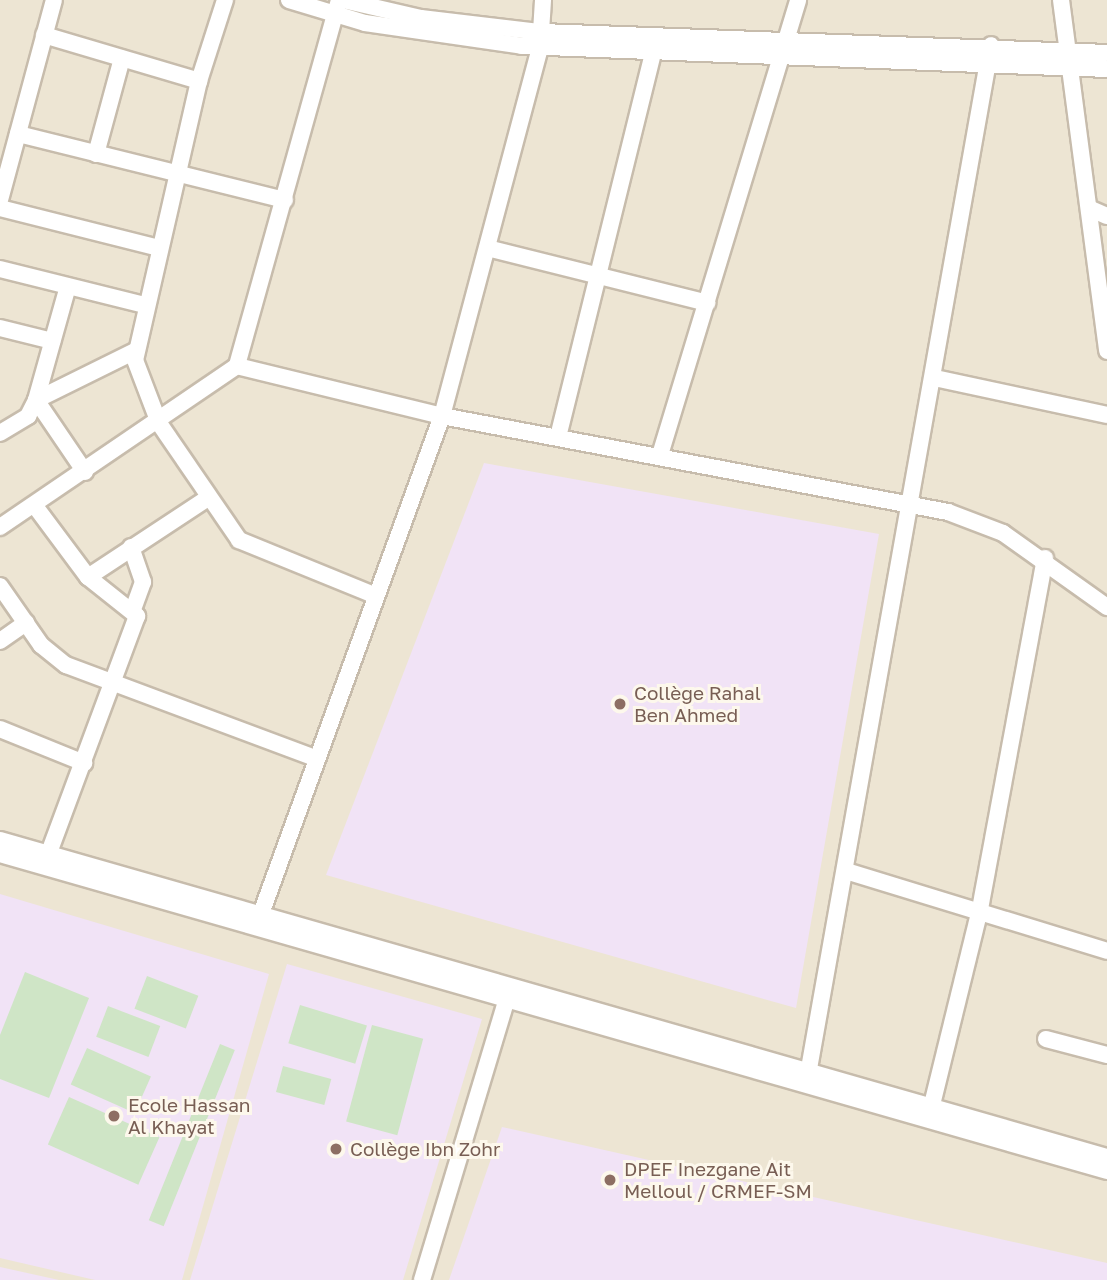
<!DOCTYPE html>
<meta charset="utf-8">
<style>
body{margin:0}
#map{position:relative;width:1107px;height:1280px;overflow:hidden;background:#f9f5e6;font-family:"Golos Text",sans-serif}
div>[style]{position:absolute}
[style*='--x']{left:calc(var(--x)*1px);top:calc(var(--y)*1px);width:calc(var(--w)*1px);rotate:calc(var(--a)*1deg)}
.residential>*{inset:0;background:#ede5d3;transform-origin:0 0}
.education>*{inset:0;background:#f1e3f6}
.green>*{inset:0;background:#cfe5c6;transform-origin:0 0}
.roads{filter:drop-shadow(2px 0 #c7bcac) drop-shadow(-2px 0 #c7bcac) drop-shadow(0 2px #c7bcac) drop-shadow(0 -2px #c7bcac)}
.minor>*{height:16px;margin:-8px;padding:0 8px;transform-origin:8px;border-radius:8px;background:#fff}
.dots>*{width:19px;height:19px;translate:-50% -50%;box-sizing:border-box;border:4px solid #fdf8ec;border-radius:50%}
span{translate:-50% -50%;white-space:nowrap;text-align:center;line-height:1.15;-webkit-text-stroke:6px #fdf8ec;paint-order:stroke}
.education-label{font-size:19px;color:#785e54}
.left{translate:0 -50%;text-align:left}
</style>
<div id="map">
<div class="residential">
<div style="left:0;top:0;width:1107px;height:1280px"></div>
</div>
<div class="education">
<div style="clip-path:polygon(484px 463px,879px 534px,796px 1008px,326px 875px)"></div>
<div style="clip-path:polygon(0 894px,269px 974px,182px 1280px,95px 1280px,0 1258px)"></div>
<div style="clip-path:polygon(287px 964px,482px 1019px,403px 1280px,190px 1280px)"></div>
<div style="clip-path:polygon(502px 1127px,1107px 1263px,1107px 1280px,449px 1280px)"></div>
<div style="clip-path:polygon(0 1267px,59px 1280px,0 1280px)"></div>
</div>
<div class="green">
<div style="clip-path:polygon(25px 972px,89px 998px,49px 1098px,0 1079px,0 1035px)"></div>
<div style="left:147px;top:976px;width:55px;height:35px;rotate:21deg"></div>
<div style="left:300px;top:1005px;width:70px;height:40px;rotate:17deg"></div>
<div style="left:108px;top:1006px;width:56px;height:33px;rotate:21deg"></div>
<div style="left:372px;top:1025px;width:53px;height:100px;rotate:15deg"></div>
<div style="left:220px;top:1044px;width:16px;height:190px;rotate:22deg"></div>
<div style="left:87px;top:1048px;width:70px;height:40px;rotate:24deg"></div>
<div style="left:283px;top:1066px;width:50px;height:27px;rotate:15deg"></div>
<div style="left:69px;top:1097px;width:99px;height:52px;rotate:24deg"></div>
</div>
<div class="roads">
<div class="minor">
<div style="--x:225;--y:0;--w:85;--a:107.8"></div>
<div style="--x:199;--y:81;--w:286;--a:102.9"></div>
<div style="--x:135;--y:360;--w:67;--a:69.1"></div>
<div style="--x:159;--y:423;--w:142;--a:55.6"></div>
<div style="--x:239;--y:540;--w:148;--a:22.2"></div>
<div style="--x:289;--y:0;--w:79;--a:16.8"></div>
<div style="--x:365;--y:23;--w:159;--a:8.3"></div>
<div style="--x:522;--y:46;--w:585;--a:2.25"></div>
<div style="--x:339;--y:0;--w:380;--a:105.6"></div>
<div style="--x:237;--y:366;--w:211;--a:13.7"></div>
<div style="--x:442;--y:416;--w:515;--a:10.74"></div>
<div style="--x:948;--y:512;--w:59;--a:20.9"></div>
<div style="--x:1003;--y:533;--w:128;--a:35.4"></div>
<div style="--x:343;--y:0;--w:80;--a:13"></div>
<div style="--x:421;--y:18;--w:121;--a:6.7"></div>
<div style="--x:541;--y:32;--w:566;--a:2.12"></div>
<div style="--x:1061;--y:0;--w:354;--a:82.5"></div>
<div style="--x:44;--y:35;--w:162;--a:16.5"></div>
<div style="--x:18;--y:134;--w:275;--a:13.9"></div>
<div style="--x:96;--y:154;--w:99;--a:-74.8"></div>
<div style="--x:0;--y:200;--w:207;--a:-74.9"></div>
<div style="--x:0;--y:208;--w:164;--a:14.1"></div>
<div style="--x:1091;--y:209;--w:17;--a:24"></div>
<div style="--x:491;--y:249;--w:223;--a:14"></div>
<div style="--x:0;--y:269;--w:148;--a:14"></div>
<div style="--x:0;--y:328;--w:54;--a:14"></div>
<div style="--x:935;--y:378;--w:176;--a:12.1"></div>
<div style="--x:0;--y:433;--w:33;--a:-31"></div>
<div style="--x:28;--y:416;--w:18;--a:-63"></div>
<div style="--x:36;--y:400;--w:118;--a:-74.3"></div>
<div style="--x:558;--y:437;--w:404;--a:-76.1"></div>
<div style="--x:660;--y:455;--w:475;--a:-73.1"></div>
<div style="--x:85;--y:472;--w:87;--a:-124.2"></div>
<div style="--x:36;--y:400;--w:110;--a:-26.3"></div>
<div style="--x:35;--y:506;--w:89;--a:53.3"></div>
<div style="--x:88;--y:577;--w:63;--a:38.5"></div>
<div style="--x:137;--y:616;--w:265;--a:110.4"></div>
<div style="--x:0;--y:527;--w:287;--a:-34.2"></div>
<div style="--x:131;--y:547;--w:37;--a:71"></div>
<div style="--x:143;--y:582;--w:27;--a:110"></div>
<div style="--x:88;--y:577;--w:144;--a:-33.4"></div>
<div style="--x:0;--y:586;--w:72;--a:55.2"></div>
<div style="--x:41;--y:645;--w:32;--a:39"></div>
<div style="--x:66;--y:665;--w:268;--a:20.5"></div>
<div style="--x:0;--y:641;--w:32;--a:-35"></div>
<div style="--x:0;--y:729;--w:91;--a:22"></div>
<div style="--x:0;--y:840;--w:1151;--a:15.98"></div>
<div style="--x:0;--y:854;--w:1151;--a:15.98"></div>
<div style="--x:846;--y:871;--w:273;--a:17"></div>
<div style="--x:258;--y:922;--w:538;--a:-70.02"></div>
<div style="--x:442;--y:416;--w:382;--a:-75.1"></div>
<div style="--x:540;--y:47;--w:47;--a:-86.3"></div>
<div style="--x:1046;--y:1039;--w:63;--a:14.7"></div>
<div style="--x:807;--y:1080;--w:1051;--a:-79.92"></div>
<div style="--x:929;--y:1117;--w:214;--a:-76.2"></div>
<div style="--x:980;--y:909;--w:357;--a:-79.5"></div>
<div style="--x:422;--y:1280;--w:295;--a:-73.2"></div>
</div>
</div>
<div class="dots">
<div style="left:620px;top:704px;background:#8d6e63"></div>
<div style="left:114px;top:1116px;background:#8d6e63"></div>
<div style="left:336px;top:1149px;background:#8d6e63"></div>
<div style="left:610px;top:1180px;background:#8d6e63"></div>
</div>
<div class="education-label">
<span class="left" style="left:634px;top:704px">Collège Rahal<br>Ben Ahmed</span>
<span class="left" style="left:128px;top:1116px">Ecole Hassan<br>Al Khayat</span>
<span class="left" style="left:350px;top:1149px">Collège Ibn Zohr</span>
<span class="left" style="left:624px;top:1180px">DPEF Inezgane Ait<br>Melloul / CRMEF-SM</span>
</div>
</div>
